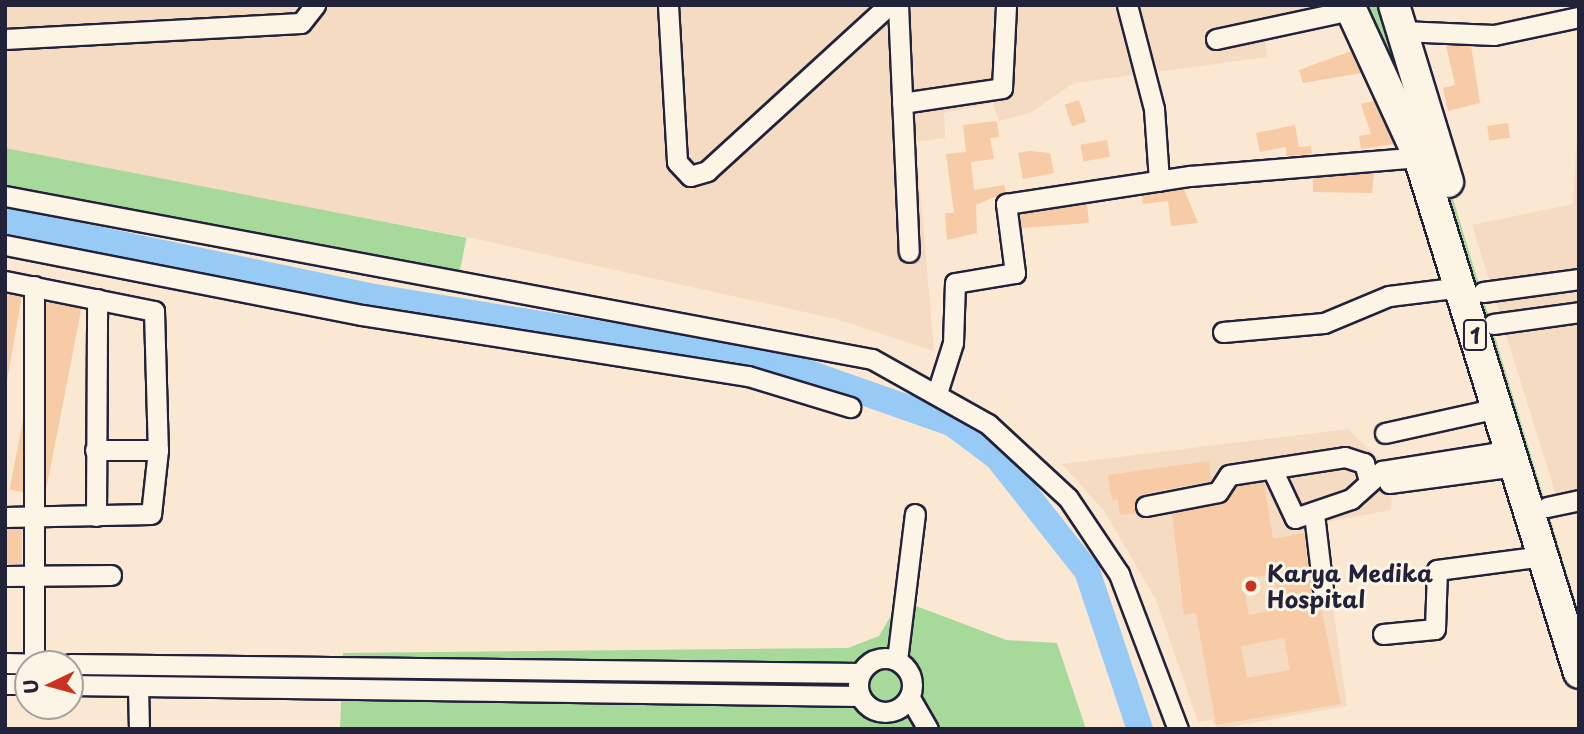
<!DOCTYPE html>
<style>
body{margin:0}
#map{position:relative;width:1584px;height:734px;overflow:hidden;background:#fae8d2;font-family:"Playpen Sans",sans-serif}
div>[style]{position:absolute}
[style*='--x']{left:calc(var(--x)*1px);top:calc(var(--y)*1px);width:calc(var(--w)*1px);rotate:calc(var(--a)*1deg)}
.built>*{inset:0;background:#f5dbc1}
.green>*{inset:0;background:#a7d99a;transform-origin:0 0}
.river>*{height:26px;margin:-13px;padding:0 13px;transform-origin:13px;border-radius:13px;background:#97caf4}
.building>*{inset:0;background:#f6cba5;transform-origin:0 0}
.roads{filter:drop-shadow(2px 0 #22223b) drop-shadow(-2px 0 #22223b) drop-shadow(0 2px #22223b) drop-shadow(0 -2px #22223b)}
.minor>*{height:19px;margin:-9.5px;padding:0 9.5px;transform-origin:9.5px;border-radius:9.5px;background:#fcf5e5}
.minor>.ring{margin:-9.5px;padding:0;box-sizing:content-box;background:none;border:19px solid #fcf5e5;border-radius:50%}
.highway>*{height:30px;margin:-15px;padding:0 15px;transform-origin:15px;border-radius:15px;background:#fcf5e5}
.dots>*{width:19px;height:19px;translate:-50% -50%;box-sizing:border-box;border:4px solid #fcf5e5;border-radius:50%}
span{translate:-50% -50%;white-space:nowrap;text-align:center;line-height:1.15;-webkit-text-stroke:6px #fcf5e5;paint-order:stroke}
.shield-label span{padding:2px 5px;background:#fcf5e5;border:2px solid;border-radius:5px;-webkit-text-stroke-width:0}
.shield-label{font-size:21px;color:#22223b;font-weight:700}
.poi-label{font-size:23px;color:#22223b;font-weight:700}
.left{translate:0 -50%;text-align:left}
.frame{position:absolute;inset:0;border:7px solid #22223b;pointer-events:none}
.north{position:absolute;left:14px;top:650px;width:70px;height:70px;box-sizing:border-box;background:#fcf5e5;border:2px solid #a5a1a1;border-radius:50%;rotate:265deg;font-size:19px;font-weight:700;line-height:28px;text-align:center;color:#22223b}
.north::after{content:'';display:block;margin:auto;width:24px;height:32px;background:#c8321e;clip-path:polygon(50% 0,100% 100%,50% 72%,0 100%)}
</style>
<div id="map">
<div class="built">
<div style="clip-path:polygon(5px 5px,1326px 5px,1332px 19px,1264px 32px,1267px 57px,1074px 83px,1030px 113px,999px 121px,993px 103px,944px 113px,945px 138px,916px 142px,934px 351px,836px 319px,467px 237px,5px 151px)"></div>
<div style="clip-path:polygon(1579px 99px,1579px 509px,1560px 508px,1472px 225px,1573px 204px)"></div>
<div style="clip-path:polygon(1348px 429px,1382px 462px,1501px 443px,1506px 478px,1392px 495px,1391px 510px,1321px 523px,1347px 706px,1219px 729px,1211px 720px,1198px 722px,1156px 600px,1105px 512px,1062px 464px)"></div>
</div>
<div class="green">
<div style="clip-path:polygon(1349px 5px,1394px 5px,1579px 613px,1579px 655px,1461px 287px)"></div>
<div style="left:5px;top:148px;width:470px;height:45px;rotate:11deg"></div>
<div style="clip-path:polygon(900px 600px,1006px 640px,1057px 643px,1086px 729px,340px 729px,343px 653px,848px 648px,879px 636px)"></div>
</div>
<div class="river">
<div style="--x:5;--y:220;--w:378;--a:11.8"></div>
<div style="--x:375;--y:297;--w:413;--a:9.3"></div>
<div style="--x:783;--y:364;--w:180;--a:19.4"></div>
<div style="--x:953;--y:424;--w:55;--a:36.9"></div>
<div style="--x:997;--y:457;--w:145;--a:51.7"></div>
<div style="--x:1087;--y:571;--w:167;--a:71.5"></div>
</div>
<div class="building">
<div style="clip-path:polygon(1446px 45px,1471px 46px,1480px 103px,1448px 111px,1443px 88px,1455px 85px)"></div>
<div style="clip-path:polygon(1351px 51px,1361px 73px,1303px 83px,1299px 70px)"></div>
<div style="left:1079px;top:100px;width:23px;height:15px;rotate:72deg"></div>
<div style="clip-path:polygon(1374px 101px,1394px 144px,1361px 149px,1359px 136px,1371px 134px,1361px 104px)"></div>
<div style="clip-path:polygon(997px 121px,999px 137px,990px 138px,994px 159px,971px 162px,974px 190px,1004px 185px,1006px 192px,976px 205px,977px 233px,947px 240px,945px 213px,954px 213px,946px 154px,966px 152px,963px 125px)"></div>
<div style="left:1508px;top:123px;width:15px;height:21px;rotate:82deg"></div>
<div style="clip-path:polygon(1295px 125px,1299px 147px,1311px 146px,1312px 154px,1286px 156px,1286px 147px,1260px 152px,1256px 133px)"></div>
<div style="left:1107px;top:140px;width:17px;height:27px;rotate:80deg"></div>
<div style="clip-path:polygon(1030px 151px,1050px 153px,1054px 173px,1023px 179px,1018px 153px)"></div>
<div style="clip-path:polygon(1374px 173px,1372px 193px,1313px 192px,1313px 178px)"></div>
<div style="clip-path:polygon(1184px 189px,1198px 223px,1171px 226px,1168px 201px,1143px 204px,1142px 196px)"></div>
<div style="clip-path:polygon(1087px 204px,1089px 223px,1021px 228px,1020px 214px)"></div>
<div style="left:5px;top:294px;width:17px;height:211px;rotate:10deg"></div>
<div style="left:46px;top:302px;width:36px;height:191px;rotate:11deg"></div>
<div style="clip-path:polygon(1209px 461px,1211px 481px,1143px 494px,1135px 501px,1136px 513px,1120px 515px,1118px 499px,1112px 500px,1108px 475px)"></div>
<div style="clip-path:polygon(evenodd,1264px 482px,1273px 539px,1304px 533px,1311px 591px,1320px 602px,1341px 704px,1216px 725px,1196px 613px,1184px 615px,1172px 513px,1221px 504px,1236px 486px,1264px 482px,1274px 574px,1280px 609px,1249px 615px,1243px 579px,1274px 574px,1264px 482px,1284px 638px,1290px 670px,1247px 678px,1241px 646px,1284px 638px)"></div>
<div style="left:5px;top:529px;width:17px;height:35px"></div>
</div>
<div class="roads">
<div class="minor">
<div style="--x:668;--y:5;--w:157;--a:86.7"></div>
<div style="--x:677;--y:162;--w:19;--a:47"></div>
<div style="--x:690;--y:176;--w:18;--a:-16"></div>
<div style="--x:707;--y:171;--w:246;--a:-42.4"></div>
<div style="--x:898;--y:5;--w:247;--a:87.5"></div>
<div style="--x:1127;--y:5;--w:107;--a:75.4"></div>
<div style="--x:1154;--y:109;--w:72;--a:86"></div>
<div style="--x:1401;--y:31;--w:93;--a:2.5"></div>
<div style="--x:1494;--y:35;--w:87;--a:-12"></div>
<div style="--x:5;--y:39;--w:296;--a:-3.1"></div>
<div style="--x:301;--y:23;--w:23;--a:-52"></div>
<div style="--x:1216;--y:39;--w:138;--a:-12.1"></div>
<div style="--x:902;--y:103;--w:101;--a:-8.5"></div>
<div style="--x:1002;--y:88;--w:83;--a:-87.2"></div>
<div style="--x:5;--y:196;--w:882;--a:10.65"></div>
<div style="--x:872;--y:359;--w:133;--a:29.3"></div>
<div style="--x:988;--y:424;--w:109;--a:42.8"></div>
<div style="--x:1068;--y:498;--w:92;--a:56.1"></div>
<div style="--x:1119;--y:574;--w:166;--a:69.2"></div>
<div style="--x:5;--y:245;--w:364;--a:11.1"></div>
<div style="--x:362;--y:315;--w:391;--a:9"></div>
<div style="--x:748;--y:376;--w:107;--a:16.9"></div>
<div style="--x:5;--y:281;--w:152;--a:11.4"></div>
<div style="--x:154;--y:311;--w:139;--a:88.4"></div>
<div style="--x:158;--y:450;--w:64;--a:96.2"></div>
<div style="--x:151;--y:514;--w:146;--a:178.8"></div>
<div style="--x:34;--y:286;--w:378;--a:90"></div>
<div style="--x:1483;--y:292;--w:97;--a:-7.7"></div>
<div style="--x:1493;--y:324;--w:87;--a:-7.9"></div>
<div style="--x:1223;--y:332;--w:101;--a:-5.1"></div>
<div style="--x:1324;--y:323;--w:70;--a:-22.6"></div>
<div style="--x:1389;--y:296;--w:73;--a:-7.1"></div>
<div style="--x:937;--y:393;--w:52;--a:-72.3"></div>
<div style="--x:953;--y:343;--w:60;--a:-88.1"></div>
<div style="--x:955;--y:283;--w:61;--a:-9.5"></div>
<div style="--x:1015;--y:273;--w:70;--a:-97.4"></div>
<div style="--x:1006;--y:204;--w:186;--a:-8.7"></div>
<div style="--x:1190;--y:176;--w:230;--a:-4.7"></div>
<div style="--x:1385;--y:433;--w:116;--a:-12.5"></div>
<div style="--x:95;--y:450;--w:63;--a:0"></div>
<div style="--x:1272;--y:469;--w:54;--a:64.9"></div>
<div style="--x:1295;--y:518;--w:59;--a:-18.7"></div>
<div style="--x:1351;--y:499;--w:42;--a:-42.1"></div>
<div style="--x:1382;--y:471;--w:131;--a:-9.2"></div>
<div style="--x:1389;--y:483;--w:128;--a:-7.6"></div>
<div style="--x:1146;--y:506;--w:73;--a:-11"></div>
<div style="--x:1218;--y:492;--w:20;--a:-57"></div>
<div style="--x:1229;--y:475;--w:117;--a:-8.8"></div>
<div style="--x:1345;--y:457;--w:20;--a:18"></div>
<div style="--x:1364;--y:463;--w:18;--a:74"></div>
<div style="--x:1547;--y:507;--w:33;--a:-12"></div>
<div style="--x:1314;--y:514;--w:77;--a:83.2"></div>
<div style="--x:96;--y:516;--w:217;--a:-89.7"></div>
<div style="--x:5;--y:576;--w:106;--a:-0.5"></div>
<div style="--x:1383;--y:634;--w:52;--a:-5.5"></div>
<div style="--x:1435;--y:629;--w:59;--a:-88.1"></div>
<div style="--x:1437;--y:570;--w:107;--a:-7.5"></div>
<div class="ring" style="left:858px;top:658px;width:35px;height:35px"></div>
<div style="--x:897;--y:660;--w:147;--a:-83"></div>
<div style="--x:5;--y:663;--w:41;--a:1.4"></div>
<div style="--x:70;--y:664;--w:790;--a:0.65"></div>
<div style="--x:5;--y:684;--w:23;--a:0"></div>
<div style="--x:70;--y:685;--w:790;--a:0.8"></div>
<div style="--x:138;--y:686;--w:43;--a:88.7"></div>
<div style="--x:910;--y:698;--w:36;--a:60"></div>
</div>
<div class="highway">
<div style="--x:1349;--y:5;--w:167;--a:65.3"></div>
<div style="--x:1419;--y:157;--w:540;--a:72.77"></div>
<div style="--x:1394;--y:5;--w:185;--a:73"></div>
</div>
</div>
<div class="dots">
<div style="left:1251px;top:586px;background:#c8321e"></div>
</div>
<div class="shield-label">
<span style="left:1475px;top:335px">1</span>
</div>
<div class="poi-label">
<span class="left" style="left:1267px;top:586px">Karya Medika<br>Hospital</span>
</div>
<div class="frame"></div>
<div class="north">U</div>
</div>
